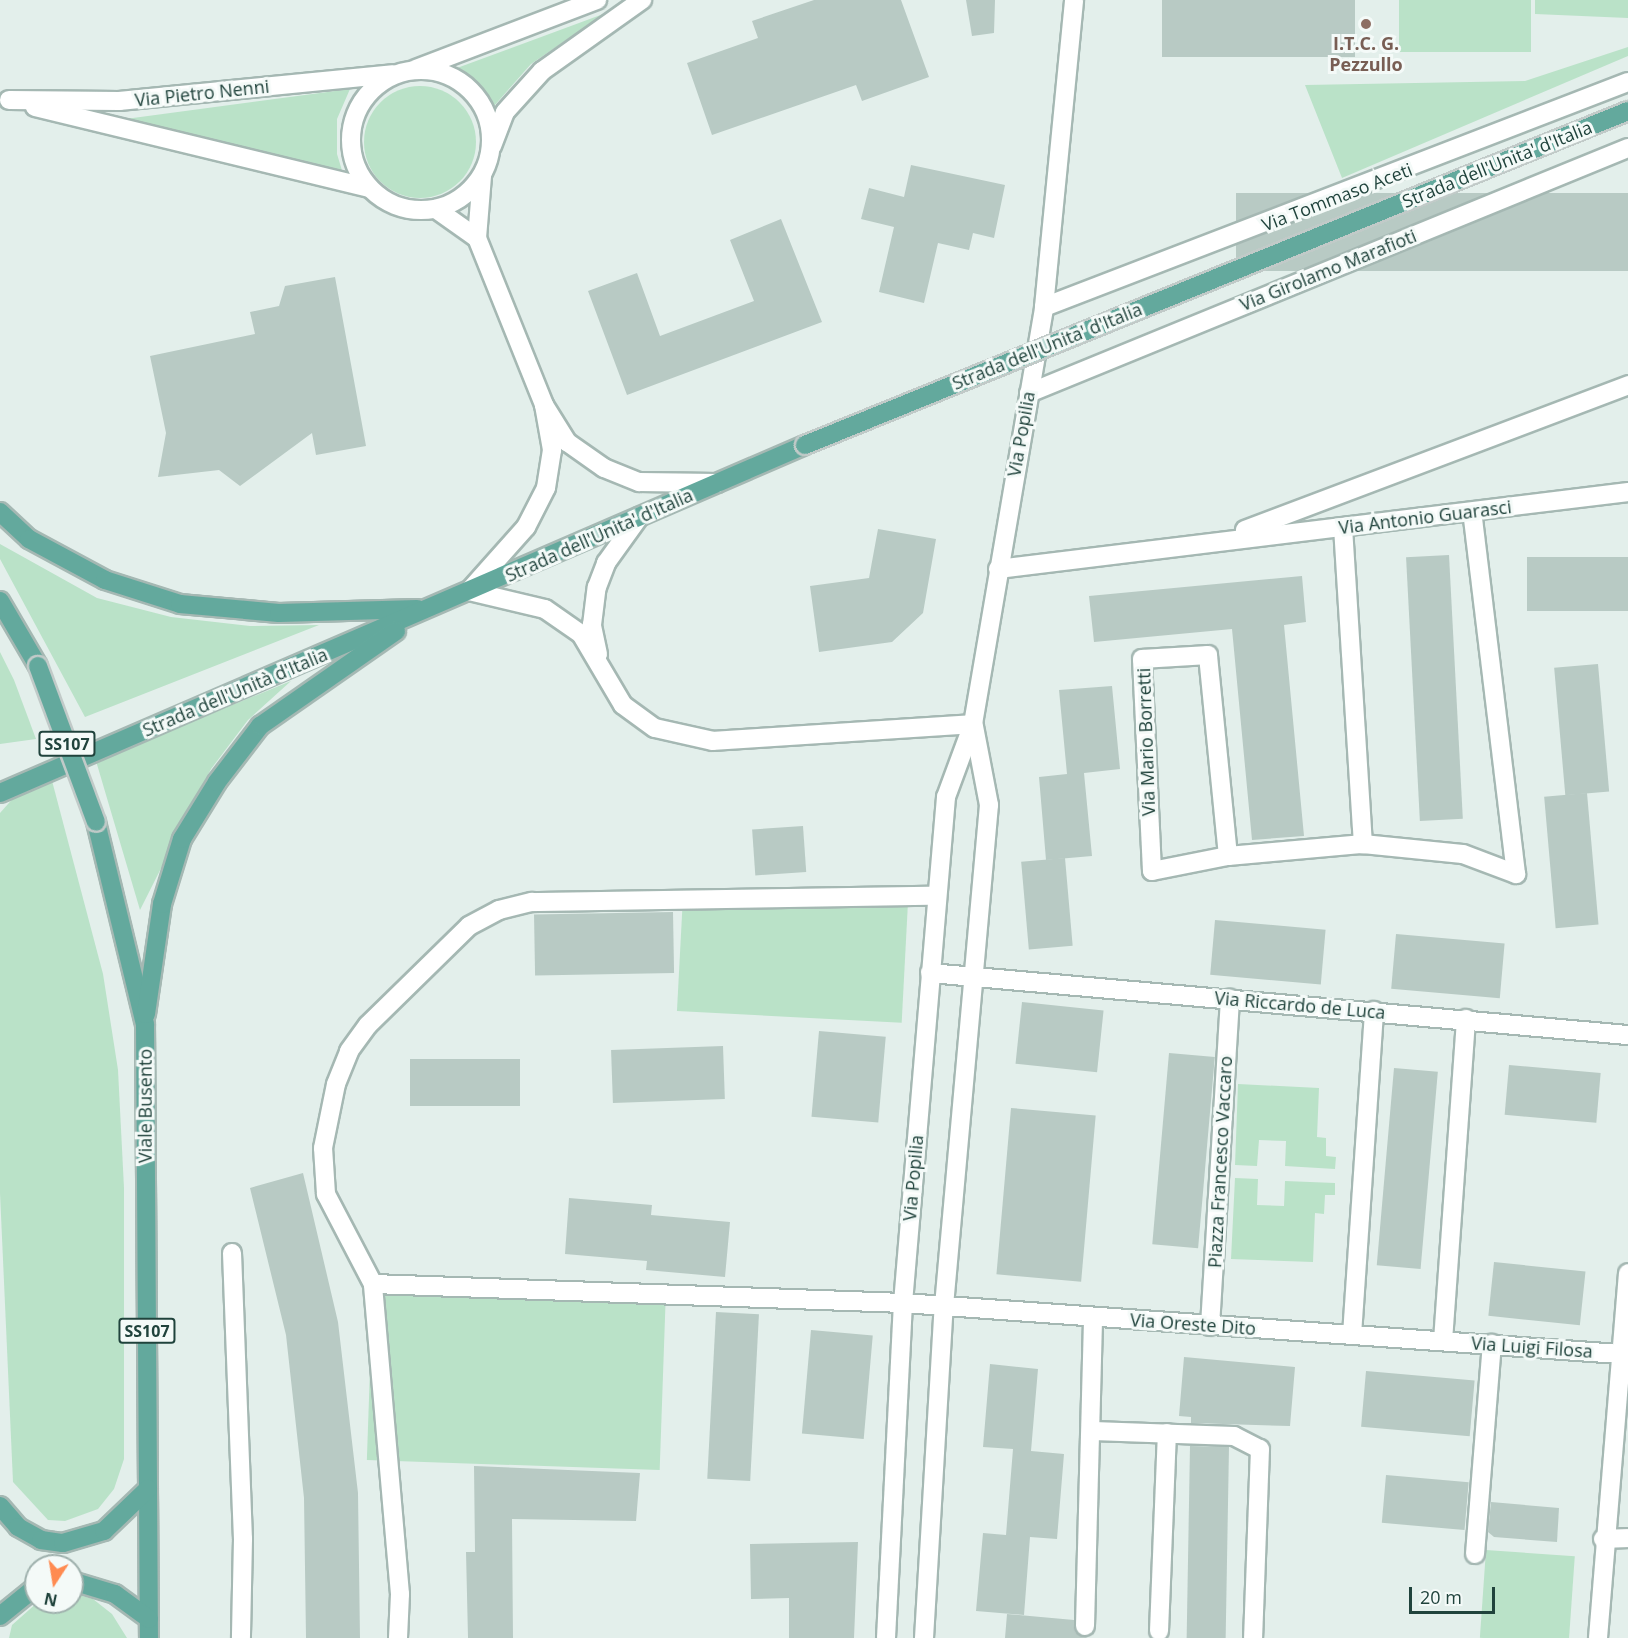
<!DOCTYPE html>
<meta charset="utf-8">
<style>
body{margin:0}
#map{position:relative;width:1628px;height:1638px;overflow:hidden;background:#e3efeb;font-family:"Open Sans",sans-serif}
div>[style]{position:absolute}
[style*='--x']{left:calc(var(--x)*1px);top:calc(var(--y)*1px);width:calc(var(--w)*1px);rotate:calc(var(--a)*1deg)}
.green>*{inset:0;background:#bae2c8;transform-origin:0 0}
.round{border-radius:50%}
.building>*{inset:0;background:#b8cac4;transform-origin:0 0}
.roads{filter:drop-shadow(2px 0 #a5b8b3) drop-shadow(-2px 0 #a5b8b3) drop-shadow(0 2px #a5b8b3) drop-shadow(0 -2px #a5b8b3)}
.minor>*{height:18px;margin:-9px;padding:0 9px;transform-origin:9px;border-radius:9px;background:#fff}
.minor>.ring{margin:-9px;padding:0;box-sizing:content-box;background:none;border:18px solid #fff;border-radius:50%}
.major>*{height:18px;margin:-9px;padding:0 9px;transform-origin:9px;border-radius:9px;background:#63a99d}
.bridges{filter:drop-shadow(2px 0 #c1cac8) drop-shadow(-2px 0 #c1cac8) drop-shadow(0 2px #c1cac8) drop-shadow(0 -2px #c1cac8)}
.major-bridge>*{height:18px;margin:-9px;padding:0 9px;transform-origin:9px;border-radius:9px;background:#63a99d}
.dots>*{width:16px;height:16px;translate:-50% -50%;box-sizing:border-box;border:3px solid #f4faf8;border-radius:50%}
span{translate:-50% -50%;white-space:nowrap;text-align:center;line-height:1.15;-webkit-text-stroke:6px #f4faf8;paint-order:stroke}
.shield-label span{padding:2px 4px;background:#f4faf8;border:2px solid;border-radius:4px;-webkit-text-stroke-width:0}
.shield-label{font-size:16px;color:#20433c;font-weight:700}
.education-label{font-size:18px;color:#785e54;font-weight:700}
.street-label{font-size:18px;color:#20433c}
.north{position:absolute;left:24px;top:1554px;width:60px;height:60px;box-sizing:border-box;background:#f4faf8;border:2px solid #9fb1ad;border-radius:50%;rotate:192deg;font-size:16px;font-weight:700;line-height:24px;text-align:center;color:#20433c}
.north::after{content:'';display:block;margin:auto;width:21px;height:27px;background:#ff8b51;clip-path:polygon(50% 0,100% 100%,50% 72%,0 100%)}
.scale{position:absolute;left:1409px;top:1587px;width:86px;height:27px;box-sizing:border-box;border:3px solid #20433c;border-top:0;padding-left:8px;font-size:18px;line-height:21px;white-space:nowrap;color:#20433c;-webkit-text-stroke:4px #f4faf8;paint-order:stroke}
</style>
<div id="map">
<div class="green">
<div style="left:1399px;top:0;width:132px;height:52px"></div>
<div style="clip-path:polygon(1535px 0,1628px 0,1628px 18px,1535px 14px)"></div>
<div style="clip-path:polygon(606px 13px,531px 64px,494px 106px,457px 68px)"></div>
<div style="clip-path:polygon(1628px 47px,1628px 56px,1342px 178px,1305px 85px,1525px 81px)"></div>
<div class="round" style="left:364px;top:86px;width:112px;height:112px"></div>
<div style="clip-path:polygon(350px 89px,337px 119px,337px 154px,344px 177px,118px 120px)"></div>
<div style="clip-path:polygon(0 544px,97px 598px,171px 617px,250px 626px,319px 625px,85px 717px,0 559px)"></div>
<div style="clip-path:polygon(0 652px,14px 680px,36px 739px,0 744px)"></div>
<div style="clip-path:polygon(291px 681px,248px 720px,211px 769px,140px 910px,96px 761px)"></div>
<div style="clip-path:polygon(51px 777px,103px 974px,118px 1070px,124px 1188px,124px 1459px,114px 1489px,98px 1509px,65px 1521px,48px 1520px,13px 1482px,0 1193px,0 813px,16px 795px)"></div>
<div style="left:908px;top:902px;width:121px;height:225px;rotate:93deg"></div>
<div style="clip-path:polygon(1238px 1084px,1319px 1088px,1317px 1137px,1326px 1138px,1326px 1156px,1336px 1157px,1335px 1169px,1285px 1166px,1286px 1141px,1259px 1140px,1257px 1166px,1235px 1165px)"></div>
<div style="clip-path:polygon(1235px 1178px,1258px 1179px,1257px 1205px,1284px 1206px,1285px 1181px,1335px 1183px,1335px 1195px,1325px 1195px,1324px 1214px,1315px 1213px,1313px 1262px,1231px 1259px)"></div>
<div style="left:373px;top:1284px;width:293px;height:176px;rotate:2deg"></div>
<div style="left:1486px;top:1550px;width:89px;height:88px;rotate:4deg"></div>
<div style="clip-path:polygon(72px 1593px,93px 1599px,112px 1614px,127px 1638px,9px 1638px,12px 1625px,38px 1602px,72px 1602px)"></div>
</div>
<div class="building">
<div style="clip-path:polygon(814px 0,901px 0,929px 77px,862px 101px,856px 85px,712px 135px,687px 63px,758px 38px,752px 21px)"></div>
<div style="clip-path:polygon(966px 0,995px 0,994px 33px,972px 36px)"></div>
<div style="left:1162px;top:0;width:193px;height:57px"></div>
<div style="clip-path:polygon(911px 165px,1005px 185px,994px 238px,973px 233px,969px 250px,938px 243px,924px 303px,879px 292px,894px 227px,861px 219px,869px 188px,904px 197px)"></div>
<div style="left:1628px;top:193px;width:78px;height:392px;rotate:90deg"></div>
<div style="clip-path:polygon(781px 219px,822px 322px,627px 395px,588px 291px,637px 273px,660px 336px,754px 301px,730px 240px)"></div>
<div style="clip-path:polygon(335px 277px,366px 446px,316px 455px,312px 433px,240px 486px,219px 470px,158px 477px,166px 433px,150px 356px,255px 334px,250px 312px,279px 306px,285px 286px)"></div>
<div style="clip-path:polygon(878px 529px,936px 539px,923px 613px,892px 642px,819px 652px,810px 586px,869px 578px)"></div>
<div style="left:1449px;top:555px;width:264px;height:43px;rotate:87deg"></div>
<div style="left:1628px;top:557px;width:54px;height:101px;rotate:90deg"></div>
<div style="clip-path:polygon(1302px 576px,1306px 622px,1284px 625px,1304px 836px,1252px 840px,1232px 629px,1094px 642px,1089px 596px)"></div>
<div style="left:1598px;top:664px;width:128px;height:44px;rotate:85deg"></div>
<div style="clip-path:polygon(1112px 686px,1120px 769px,1084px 773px,1092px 856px,1046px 860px,1039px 777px,1067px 774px,1059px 690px)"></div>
<div style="left:1587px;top:793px;width:132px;height:43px;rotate:85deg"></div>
<div style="left:803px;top:826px;width:46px;height:51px;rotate:86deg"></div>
<div style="left:1065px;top:858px;width:88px;height:44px;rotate:85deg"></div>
<div style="left:673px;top:912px;width:61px;height:139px;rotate:89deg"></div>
<div style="left:1215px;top:920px;width:111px;height:55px;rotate:5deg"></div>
<div style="left:1396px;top:934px;width:109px;height:55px;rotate:5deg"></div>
<div style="left:1022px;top:1002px;width:82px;height:62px;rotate:6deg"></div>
<div style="left:819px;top:1031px;width:67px;height:86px;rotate:5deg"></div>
<div style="left:723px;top:1046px;width:53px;height:112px;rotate:88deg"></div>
<div style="left:1169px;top:1053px;width:46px;height:192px;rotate:5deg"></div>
<div style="left:410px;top:1059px;width:110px;height:47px"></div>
<div style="left:1509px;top:1065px;width:92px;height:50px;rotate:5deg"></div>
<div style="left:1394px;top:1068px;width:44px;height:198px;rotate:5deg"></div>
<div style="left:1011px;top:1108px;width:85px;height:167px;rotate:5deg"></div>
<div style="clip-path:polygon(303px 1173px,338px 1322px,358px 1493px,360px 1638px,306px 1638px,304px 1498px,286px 1335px,250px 1188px)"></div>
<div style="clip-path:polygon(569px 1198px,652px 1205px,651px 1215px,730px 1222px,725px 1277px,646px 1270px,647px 1261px,565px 1254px)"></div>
<div style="left:1494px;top:1262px;width:92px;height:54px;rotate:6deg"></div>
<div style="left:716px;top:1312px;width:43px;height:167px;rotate:3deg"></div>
<div style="left:811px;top:1330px;width:62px;height:104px;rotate:5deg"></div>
<div style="clip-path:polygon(1184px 1357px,1295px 1367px,1290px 1426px,1191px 1423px,1191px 1417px,1179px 1416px)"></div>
<div style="clip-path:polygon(990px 1364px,1038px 1369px,1031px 1451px,1064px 1454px,1057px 1539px,1030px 1537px,1024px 1615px,976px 1611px,983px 1533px,1006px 1535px,1013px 1449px,983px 1447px)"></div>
<div style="left:1366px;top:1371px;width:109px;height:56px;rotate:5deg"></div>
<div style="left:1190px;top:1446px;width:39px;height:192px;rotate:1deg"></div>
<div style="clip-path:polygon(474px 1466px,640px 1473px,636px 1521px,512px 1519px,513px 1638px,468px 1638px,466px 1552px,475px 1552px)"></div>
<div style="left:1386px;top:1475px;width:83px;height:48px;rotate:5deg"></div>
<div style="clip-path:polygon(1491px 1502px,1559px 1508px,1557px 1542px,1494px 1537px,1488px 1532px)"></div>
<div style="clip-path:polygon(858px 1542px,854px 1638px,789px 1638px,789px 1598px,751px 1599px,750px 1544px)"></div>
<div style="clip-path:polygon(1007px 1614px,1074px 1620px,1075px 1632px,1088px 1638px,1005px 1638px)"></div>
</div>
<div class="roads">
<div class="minor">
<div style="--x:416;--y:69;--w:194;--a:-20.9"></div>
<div class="ring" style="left:351px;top:70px;width:122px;height:122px"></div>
<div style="--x:9;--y:100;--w:110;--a:0.5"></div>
<div style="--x:119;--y:101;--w:275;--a:-5.6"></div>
<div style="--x:35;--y:107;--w:344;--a:13.6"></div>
<div style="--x:492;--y:146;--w:36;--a:-69"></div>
<div style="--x:505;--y:112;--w:55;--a:-47.9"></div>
<div style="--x:542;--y:71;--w:123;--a:-35.4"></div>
<div style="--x:482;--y:176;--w:62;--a:94.6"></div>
<div style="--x:477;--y:238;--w:180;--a:68.1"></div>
<div style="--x:544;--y:405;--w:44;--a:58.1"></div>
<div style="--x:567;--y:442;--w:45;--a:35.1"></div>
<div style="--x:604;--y:468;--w:38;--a:22"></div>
<div style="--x:639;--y:482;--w:78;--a:0.7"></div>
<div style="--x:436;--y:209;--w:50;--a:35.3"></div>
<div style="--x:1044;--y:307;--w:626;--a:-21.07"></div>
<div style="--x:1029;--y:393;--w:647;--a:-22.25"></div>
<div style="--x:544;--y:405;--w:46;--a:79.9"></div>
<div style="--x:552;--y:450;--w:38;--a:99"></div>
<div style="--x:546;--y:488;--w:44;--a:117.1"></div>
<div style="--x:526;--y:527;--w:86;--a:131.7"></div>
<div style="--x:469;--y:591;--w:78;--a:13.3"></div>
<div style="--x:545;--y:609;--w:44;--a:34.8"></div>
<div style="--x:581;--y:634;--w:82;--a:59.4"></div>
<div style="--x:623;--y:705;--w:39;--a:36"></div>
<div style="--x:655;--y:728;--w:59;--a:12.6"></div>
<div style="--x:713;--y:741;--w:261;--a:-3.7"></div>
<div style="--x:1343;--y:527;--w:318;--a:86.4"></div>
<div style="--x:1245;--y:530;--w:410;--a:-20.7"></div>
<div style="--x:998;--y:569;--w:635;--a:-6.97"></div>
<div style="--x:598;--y:654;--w:30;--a:-102"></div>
<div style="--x:592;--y:625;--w:38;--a:-83"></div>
<div style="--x:597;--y:587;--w:26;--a:-69"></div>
<div style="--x:606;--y:563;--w:57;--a:-54.3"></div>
<div style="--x:1228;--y:856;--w:202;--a:-95.7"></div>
<div style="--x:1208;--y:655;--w:66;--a:176.5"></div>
<div style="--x:1142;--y:659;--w:212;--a:87.3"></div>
<div style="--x:1152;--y:871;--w:77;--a:-11.2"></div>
<div style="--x:1228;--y:856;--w:136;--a:-5.1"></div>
<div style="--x:1363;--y:844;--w:100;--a:5.7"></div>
<div style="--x:1463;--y:854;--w:57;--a:20.7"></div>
<div style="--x:1516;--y:874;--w:364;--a:-96.9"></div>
<div style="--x:930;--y:973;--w:701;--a:5.08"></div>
<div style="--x:232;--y:1253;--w:286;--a:87.8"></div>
<div style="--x:243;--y:1539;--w:99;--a:91.2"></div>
<div style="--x:373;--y:1284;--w:102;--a:-117.6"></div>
<div style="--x:326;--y:1194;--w:46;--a:-93.7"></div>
<div style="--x:323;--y:1148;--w:65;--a:-78.5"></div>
<div style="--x:336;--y:1084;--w:35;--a:-68"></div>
<div style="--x:349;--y:1051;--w:32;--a:-54"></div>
<div style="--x:368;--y:1025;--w:141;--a:-44.4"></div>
<div style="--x:469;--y:926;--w:34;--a:-28"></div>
<div style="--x:499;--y:910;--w:34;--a:-14"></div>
<div style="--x:532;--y:902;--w:404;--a:-0.9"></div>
<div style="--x:1210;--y:1326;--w:328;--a:-86.5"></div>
<div style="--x:1352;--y:1335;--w:325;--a:-86.1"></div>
<div style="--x:1443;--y:1341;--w:323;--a:-85.9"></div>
<div style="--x:1093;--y:1431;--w:141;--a:2"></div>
<div style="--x:1234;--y:1436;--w:29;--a:27"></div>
<div style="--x:1260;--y:1449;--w:189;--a:92.1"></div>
<div style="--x:1603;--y:1539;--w:25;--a:-2"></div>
<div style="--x:1475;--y:1554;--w:211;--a:-85.4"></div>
<div style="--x:1085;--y:1626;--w:308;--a:-88.5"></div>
<div style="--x:1159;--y:1631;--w:198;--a:-87.7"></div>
<div style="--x:398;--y:1638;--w:44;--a:-87.4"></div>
<div style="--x:400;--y:1594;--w:311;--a:-95"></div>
<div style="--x:373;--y:1284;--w:530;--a:2.05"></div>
<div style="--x:903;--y:1303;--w:719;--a:4.07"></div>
<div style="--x:886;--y:1638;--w:335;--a:-87.1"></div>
<div style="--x:903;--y:1303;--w:508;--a:-85.14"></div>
<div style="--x:946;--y:797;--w:78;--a:-69.7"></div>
<div style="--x:973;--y:724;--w:423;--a:-80.3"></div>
<div style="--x:1044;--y:307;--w:308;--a:-84.4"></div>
<div style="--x:924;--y:1638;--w:333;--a:-86.6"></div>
<div style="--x:944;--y:1306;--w:503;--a:-84.87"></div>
<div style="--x:989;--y:805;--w:80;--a:-100.8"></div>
<div style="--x:1598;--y:1638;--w:366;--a:-85.3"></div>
</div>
<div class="major">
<div style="--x:0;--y:512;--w:40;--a:43"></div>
<div style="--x:29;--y:539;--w:86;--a:28.3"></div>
<div style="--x:105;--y:580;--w:79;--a:17.7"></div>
<div style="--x:180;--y:604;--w:99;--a:5.2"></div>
<div style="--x:279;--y:613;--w:138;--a:-1.7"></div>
<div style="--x:0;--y:601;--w:75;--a:59.7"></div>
<div style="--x:0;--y:793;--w:877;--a:-23.38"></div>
<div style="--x:96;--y:822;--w:208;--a:76.4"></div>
<div style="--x:145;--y:1024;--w:614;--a:89.63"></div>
<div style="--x:146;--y:1014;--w:111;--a:-81.7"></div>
<div style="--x:162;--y:904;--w:68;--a:-72.9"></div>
<div style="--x:182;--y:839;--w:67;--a:-58.4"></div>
<div style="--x:217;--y:782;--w:71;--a:-52.5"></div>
<div style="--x:260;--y:726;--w:166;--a:-34.9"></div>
<div style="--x:0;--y:1506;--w:28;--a:49"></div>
<div style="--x:18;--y:1527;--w:26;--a:29"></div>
<div style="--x:41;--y:1540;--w:22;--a:8"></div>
<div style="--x:63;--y:1543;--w:43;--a:-16.3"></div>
<div style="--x:104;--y:1531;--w:61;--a:-43.7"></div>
<div style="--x:72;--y:1581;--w:45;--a:16.8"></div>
<div style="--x:115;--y:1594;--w:42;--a:36.3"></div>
<div style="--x:0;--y:1616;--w:46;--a:-38.9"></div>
</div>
</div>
<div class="bridges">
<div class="major-bridge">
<div style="--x:805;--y:445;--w:888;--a:-22.09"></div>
<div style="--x:38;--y:666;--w:166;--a:69.6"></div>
</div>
</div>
<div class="dots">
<div style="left:1366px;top:24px;background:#8d6e63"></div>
</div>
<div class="shield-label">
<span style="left:67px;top:744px">SS107</span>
<span style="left:147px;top:1331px">SS107</span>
</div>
<div class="education-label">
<span style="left:1366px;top:54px">I.T.C. G.<br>Pezzullo</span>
</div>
<div class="street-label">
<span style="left:202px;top:93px;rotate:-6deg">Via Pietro Nenni</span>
<span style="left:1497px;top:164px;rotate:-22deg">Strada dell'Unita' d'Italia</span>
<span style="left:1337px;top:197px;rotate:-21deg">Via Tommaso Aceti</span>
<span style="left:1328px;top:270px;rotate:-22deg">Via Girolamo Marafioti</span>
<span style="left:1047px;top:346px;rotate:-22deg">Strada dell'Unita' d'Italia</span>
<span style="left:1021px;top:434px;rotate:-80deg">Via Popilia</span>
<span style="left:1425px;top:517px;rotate:-7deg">Via Antonio Guarasci</span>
<span style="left:599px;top:535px;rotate:-24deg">Strada dell'Unita' d'Italia</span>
<span style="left:235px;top:692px;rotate:-23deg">Strada dell'Unità d'Italia</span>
<span style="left:1146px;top:742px;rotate:-92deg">Via Mario Borretti</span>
<span style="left:1300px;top:1005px;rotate:5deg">Via Riccardo de Luca</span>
<span style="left:145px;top:1106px;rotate:-90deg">Viale Busento</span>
<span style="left:1220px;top:1162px;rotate:-87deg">Piazza Francesco Vaccaro</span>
<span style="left:913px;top:1178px;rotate:-85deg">Via Popilia</span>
<span style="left:1193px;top:1324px;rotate:4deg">Via Oreste Dito</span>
<span style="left:1532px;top:1347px;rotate:4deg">Via Luigi Filosa</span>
</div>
<div class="north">N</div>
<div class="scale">20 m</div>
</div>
